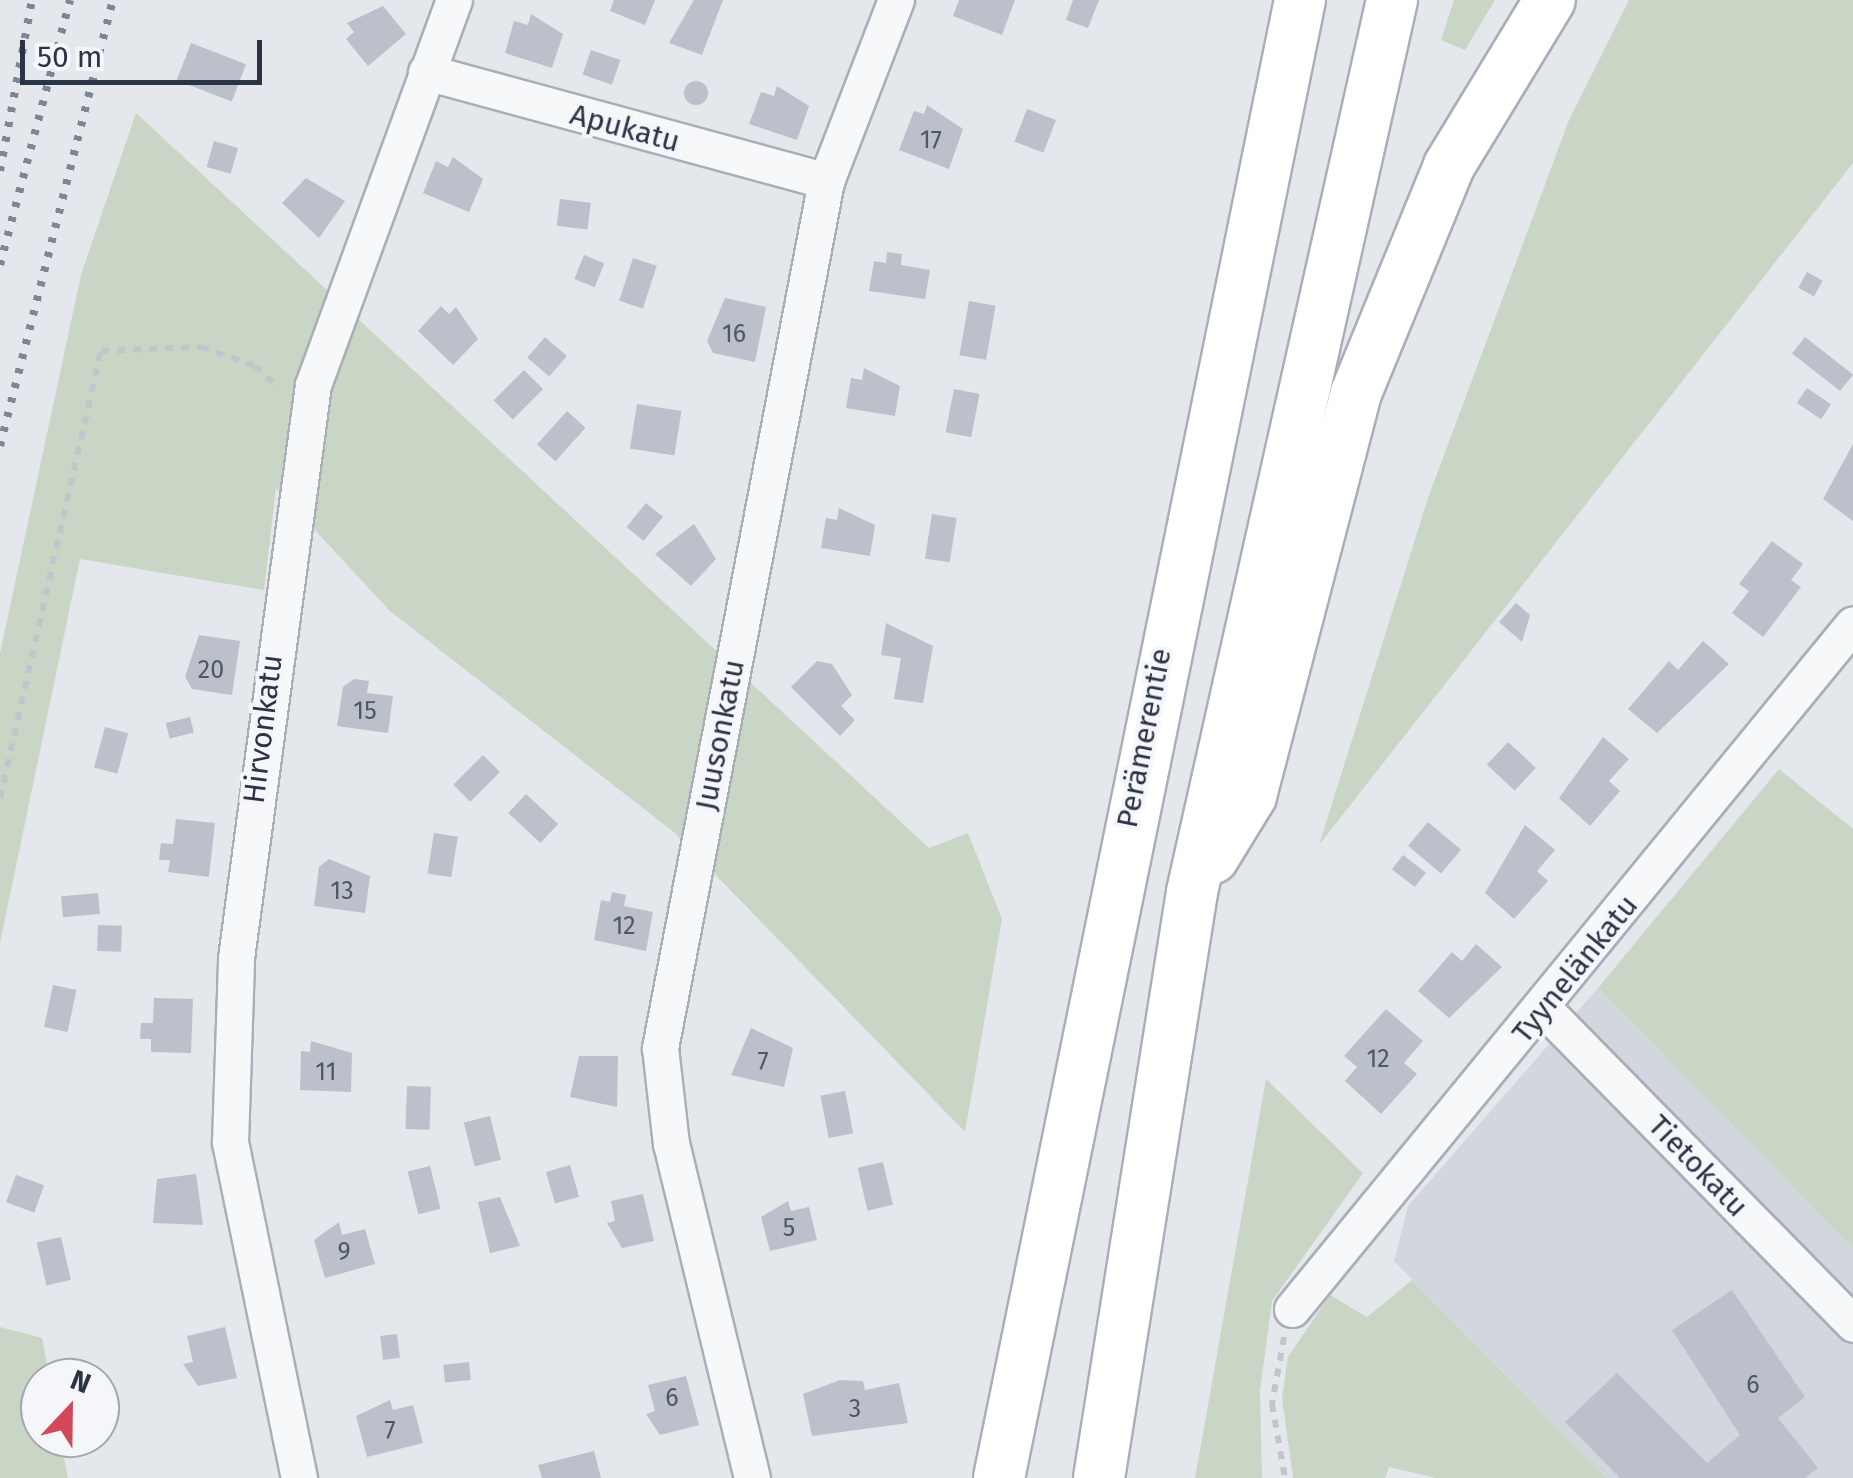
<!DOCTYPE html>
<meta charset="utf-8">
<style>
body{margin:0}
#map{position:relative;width:1853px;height:1478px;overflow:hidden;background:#e4e7ec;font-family:"Fira Sans",sans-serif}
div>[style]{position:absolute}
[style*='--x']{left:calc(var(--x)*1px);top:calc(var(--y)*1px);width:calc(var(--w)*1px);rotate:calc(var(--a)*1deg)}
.built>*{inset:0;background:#d2d6de}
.green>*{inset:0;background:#c9d6c5}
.building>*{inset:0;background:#bbc0ca;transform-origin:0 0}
.round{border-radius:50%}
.path>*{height:6px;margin-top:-3px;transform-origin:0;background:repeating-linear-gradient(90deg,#c2c5cb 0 8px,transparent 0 16px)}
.roads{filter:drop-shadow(2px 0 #a9aeb7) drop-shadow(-2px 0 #a9aeb7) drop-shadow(0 2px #a9aeb7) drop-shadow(0 -2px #a9aeb7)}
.minor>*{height:35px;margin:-17.5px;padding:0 17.5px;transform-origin:17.5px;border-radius:17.5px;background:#f7f8fa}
.highway>*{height:50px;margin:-25px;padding:0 25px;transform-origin:25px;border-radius:25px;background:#fff}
.rail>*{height:8px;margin-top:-4px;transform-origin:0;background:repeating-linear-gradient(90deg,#7d8696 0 5px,transparent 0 15px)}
span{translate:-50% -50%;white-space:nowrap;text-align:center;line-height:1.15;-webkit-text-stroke:8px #f4f6f9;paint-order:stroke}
.number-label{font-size:25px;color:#4f5766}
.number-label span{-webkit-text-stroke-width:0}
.street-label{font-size:30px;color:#2b3445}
.north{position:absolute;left:20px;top:1358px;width:100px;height:100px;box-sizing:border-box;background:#f4f6f9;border:2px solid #a4a8b1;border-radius:50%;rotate:22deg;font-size:28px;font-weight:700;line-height:40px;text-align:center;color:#2b3445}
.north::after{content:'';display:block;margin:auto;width:35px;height:45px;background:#d1495b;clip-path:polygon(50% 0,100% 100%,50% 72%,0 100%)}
.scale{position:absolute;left:20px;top:40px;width:242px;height:45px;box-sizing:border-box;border:5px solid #2b3445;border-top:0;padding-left:12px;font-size:30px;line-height:35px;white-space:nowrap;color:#2b3445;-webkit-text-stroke:8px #f4f6f9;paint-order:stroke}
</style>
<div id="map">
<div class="built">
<div style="clip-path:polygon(1598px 988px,1853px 1248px,1853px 1478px,1607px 1478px,1394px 1261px,1408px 1206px)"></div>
</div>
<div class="green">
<div style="clip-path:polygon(1454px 0,1495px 0,1465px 50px,1441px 40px)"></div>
<div style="clip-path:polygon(1629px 0,1853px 0,1853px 163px,1319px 845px,1428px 498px,1569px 120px)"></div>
<div style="clip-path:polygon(136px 113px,929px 848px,968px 833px,1002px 919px,965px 1132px,675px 833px,390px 611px,276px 488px,264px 590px,80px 559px,0 943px,0 653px,81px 275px)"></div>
<div style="clip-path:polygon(1779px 769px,1853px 829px,1853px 1248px,1598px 988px)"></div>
<div style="clip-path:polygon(1266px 1079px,1363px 1173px,1272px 1301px,1260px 1391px,1262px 1478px,1195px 1478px)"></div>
<div style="clip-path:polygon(1412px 1280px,1607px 1478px,1436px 1478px,1389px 1467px,1385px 1478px,1293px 1478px,1282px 1398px,1288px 1357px,1330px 1295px,1367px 1317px)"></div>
<div style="clip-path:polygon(0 1327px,42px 1338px,50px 1378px,40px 1378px,40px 1438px,60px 1438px,68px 1478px,0 1478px)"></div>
</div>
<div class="building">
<div style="clip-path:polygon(614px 0,655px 0,645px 25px,610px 11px)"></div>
<div style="clip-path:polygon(694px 0,723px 0,702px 55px,669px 43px)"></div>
<div style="clip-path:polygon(959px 0,1015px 0,1002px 35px,953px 16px)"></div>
<div style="clip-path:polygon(1073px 0,1099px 0,1088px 28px,1066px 20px)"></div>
<div style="clip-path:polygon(383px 6px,406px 34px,368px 66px,346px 39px,354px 32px,347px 23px)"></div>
<div style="clip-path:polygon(531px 14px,563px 34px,552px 68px,505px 53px,514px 21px,528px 25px)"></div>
<div style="left:191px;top:43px;width:59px;height:40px;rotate:21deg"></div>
<div style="left:591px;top:50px;width:31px;height:26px;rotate:19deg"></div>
<div class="round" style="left:684px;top:81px;width:24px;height:24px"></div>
<div style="clip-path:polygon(777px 86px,809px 106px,797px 140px,749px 124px,761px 92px,774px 96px)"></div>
<div style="clip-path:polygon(927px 105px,963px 129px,949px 169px,899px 150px,914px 111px,924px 114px)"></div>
<div style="left:1027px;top:109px;width:31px;height:35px;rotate:21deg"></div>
<div style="left:214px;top:141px;width:25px;height:27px;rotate:16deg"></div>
<div style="clip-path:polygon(453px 157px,483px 179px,469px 212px,423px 193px,436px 161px,448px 167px)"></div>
<div style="clip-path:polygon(306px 178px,345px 201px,319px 238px,282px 203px)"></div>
<div style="left:560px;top:199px;width:31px;height:27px;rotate:7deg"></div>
<div style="clip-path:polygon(887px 252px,902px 254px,901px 265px,930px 270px,925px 299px,869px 291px,874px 261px,886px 263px)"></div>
<div style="left:584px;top:255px;width:22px;height:26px;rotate:22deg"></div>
<div style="left:633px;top:258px;width:25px;height:45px;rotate:18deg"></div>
<div style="left:1807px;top:272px;width:18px;height:18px;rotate:29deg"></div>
<div style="clip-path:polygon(725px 298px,766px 307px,755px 362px,713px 353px,707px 341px)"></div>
<div style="left:969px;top:301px;width:27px;height:55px;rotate:10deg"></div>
<div style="clip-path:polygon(441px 306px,449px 314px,456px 307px,478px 339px,453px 365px,418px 331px)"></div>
<div style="left:545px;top:337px;width:29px;height:27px;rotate:41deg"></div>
<div style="left:1805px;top:337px;width:61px;height:21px;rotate:38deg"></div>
<div style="clip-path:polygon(864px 368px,900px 386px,895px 416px,846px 408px,851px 378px,862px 380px)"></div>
<div style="left:524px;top:370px;width:27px;height:43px;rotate:45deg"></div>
<div style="left:1807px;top:388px;width:29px;height:18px;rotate:34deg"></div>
<div style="left:954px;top:389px;width:26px;height:44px;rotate:11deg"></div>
<div style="left:637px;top:404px;width:45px;height:45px;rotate:9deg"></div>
<div style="left:567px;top:411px;width:25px;height:45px;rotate:42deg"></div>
<div style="clip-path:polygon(1853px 444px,1853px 521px,1823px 499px)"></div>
<div style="left:646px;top:503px;width:22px;height:31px;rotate:39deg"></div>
<div style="clip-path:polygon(839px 508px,875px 525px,870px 556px,821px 548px,826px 518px,837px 520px)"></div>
<div style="left:932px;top:514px;width:25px;height:45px;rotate:9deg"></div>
<div style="clip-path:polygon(694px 524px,716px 559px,691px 586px,655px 554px)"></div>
<div style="clip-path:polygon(1772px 541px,1803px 564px,1791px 580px,1801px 587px,1763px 637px,1732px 613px,1749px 591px,1739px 584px)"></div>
<div style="clip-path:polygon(1516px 603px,1530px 615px,1522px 642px,1499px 622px)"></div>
<div style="clip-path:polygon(886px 623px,933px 646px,923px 703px,894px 699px,901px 658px,881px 655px)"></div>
<div style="clip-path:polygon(199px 635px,240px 641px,232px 695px,192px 689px,185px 677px)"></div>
<div style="clip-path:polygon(1703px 641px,1729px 664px,1657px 733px,1628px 709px,1669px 661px,1678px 670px)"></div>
<div style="clip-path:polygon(817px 661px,832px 664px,852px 695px,841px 706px,855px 720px,840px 736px,791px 687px)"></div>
<div style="clip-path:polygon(354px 679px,369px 681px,367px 693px,393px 696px,388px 733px,337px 726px,343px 687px)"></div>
<div style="left:190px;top:717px;width:16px;height:25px;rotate:76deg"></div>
<div style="left:105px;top:727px;width:24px;height:42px;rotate:15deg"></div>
<div style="clip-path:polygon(1603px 737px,1629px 759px,1609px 781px,1620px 791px,1590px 826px,1559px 798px)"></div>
<div style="left:1508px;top:742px;width:38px;height:31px;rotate:43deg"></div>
<div style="left:483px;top:755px;width:24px;height:42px;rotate:45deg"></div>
<div style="left:526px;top:794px;width:44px;height:26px;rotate:43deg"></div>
<div style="clip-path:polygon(176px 819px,215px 823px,209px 877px,168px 872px,170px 860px,159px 860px,161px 843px,173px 844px)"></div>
<div style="left:1428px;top:822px;width:43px;height:31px;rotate:40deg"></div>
<div style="clip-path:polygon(1525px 825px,1555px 850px,1537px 871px,1548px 881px,1514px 919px,1485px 893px)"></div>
<div style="left:434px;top:833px;width:24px;height:41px;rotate:9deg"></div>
<div style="left:1403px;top:855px;width:29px;height:18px;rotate:38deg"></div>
<div style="clip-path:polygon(329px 859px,370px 876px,365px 913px,314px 906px,319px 867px)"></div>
<div style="clip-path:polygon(612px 892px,626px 895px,624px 906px,653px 912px,646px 951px,594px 940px,601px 900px,610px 902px)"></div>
<div style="left:98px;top:893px;width:21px;height:37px;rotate:85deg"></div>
<div style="left:98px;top:925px;width:24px;height:26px;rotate:2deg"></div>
<div style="clip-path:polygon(1476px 944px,1502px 967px,1449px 1018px,1418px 991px,1452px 952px,1462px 961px)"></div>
<div style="left:53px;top:985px;width:24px;height:43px;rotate:12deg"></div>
<div style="clip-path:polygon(154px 998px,193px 999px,191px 1053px,151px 1052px,151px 1039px,140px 1039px,141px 1023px,153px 1023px)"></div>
<div style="clip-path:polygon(1386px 1009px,1423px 1041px,1404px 1063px,1417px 1074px,1381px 1114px,1345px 1081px,1357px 1067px,1344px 1056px)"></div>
<div style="clip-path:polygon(751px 1028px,793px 1048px,784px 1087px,731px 1075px)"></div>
<div style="clip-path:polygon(311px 1041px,352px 1053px,351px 1092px,300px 1090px,301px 1051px,310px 1052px)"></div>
<div style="clip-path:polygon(579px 1056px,618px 1056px,617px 1107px,570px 1097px)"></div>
<div style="left:407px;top:1086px;width:24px;height:43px;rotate:2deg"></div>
<div style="left:845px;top:1091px;width:43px;height:25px;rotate:79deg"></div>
<div style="left:490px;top:1116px;width:45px;height:27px;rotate:76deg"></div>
<div style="left:883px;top:1162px;width:44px;height:26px;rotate:77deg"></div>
<div style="left:570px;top:1165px;width:33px;height:25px;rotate:74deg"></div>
<div style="left:430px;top:1166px;width:44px;height:23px;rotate:76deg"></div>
<div style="clip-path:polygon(196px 1174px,203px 1225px,153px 1223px,157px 1179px)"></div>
<div style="left:16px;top:1175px;width:30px;height:29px;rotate:20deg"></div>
<div style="clip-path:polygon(643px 1194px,654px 1241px,622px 1248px,607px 1223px,615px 1221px,611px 1201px)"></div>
<div style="clip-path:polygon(500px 1197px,520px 1246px,490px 1253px,478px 1202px)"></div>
<div style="clip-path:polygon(788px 1201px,791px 1211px,809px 1207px,817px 1240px,770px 1251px,761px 1217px)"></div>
<div style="clip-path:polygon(339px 1222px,342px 1235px,365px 1229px,375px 1264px,325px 1278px,314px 1240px)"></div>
<div style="left:61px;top:1237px;width:44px;height:25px;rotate:77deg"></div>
<div style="clip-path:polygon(1732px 1290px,1805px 1397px,1778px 1418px,1818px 1468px,1805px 1478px,1620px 1478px,1565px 1422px,1617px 1373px,1707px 1463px,1740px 1435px,1672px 1330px)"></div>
<div style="clip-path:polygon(225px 1327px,237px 1378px,198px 1386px,183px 1364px,193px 1362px,187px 1336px)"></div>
<div style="left:397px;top:1334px;width:24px;height:17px;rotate:83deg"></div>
<div style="clip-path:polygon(90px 1362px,94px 1378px,68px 1378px,65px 1367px)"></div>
<div style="left:469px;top:1362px;width:18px;height:26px;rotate:84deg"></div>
<div style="clip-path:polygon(686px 1376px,699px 1425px,660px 1435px,646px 1414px,655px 1411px,648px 1385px)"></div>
<div style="clip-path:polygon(840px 1380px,863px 1381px,865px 1390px,899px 1383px,908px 1423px,812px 1436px,803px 1394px)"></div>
<div style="clip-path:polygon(390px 1400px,393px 1410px,413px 1405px,423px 1443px,367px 1457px,356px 1416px)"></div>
<div style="clip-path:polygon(594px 1451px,601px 1478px,542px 1478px,538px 1465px)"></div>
</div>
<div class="path">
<div style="--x:0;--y:798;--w:458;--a:-77.3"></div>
<div style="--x:101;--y:351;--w:100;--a:-2.3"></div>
<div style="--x:201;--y:347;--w:57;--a:19.4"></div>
<div style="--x:255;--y:366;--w:33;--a:43"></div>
<div style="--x:1284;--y:1337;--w:68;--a:100.2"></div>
<div style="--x:1272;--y:1404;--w:75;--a:80"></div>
</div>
<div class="roads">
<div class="minor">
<div style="--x:426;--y:72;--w:415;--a:15.2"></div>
<div style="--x:1543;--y:1008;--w:443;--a:45.5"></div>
<div style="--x:1292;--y:1309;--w:885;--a:-50.68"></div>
<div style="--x:299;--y:1478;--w:343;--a:-101.6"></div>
<div style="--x:230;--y:1142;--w:184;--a:-88.1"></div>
<div style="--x:236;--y:958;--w:578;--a:-82.35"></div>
<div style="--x:313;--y:385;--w:410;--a:-69.9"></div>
<div style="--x:752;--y:1478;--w:344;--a:-103.6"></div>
<div style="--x:671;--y:1144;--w:97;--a:-96.5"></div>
<div style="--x:660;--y:1048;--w:883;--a:-79.16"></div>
<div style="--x:826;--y:181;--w:194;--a:-68.9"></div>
</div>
<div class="highway">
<div style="--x:1213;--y:858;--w:73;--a:-58.5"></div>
<div style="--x:1251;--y:796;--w:416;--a:-75.4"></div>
<div style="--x:1356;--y:393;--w:245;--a:-67.7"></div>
<div style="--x:1449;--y:166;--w:194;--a:-58.7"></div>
<div style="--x:999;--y:1478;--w:1508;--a:-78.49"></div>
<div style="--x:1099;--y:1478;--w:593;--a:-80.98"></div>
<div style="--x:1192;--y:892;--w:914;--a:-77.36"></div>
</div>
</div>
<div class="rail">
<div style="--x:0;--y:171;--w:174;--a:-79.4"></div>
<div style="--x:0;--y:265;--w:274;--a:-75.2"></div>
<div style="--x:0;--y:446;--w:460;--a:-75.8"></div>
</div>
<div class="number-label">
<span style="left:931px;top:140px">17</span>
<span style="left:734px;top:334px">16</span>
<span style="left:211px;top:670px">20</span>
<span style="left:365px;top:711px">15</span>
<span style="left:342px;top:891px">13</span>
<span style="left:624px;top:926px">12</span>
<span style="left:1378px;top:1059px">12</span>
<span style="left:763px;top:1061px">7</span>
<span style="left:326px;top:1072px">11</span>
<span style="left:789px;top:1228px">5</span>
<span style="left:344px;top:1252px">9</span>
<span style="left:1753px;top:1385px">6</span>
<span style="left:672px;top:1398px">6</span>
<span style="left:855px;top:1409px">3</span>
<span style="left:390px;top:1430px">7</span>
</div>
<div class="street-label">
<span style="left:625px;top:128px;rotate:15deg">Apukatu</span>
<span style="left:263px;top:729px;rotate:-83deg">Hirvonkatu</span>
<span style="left:720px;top:735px;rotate:-79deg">Juusonkatu</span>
<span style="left:1144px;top:738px;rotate:-79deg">Perämerentie</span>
<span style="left:1575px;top:969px;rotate:-51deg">Tyynelänkatu</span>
<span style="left:1698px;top:1166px;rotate:46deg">Tietokatu</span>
</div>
<div class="north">N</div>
<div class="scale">50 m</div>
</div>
